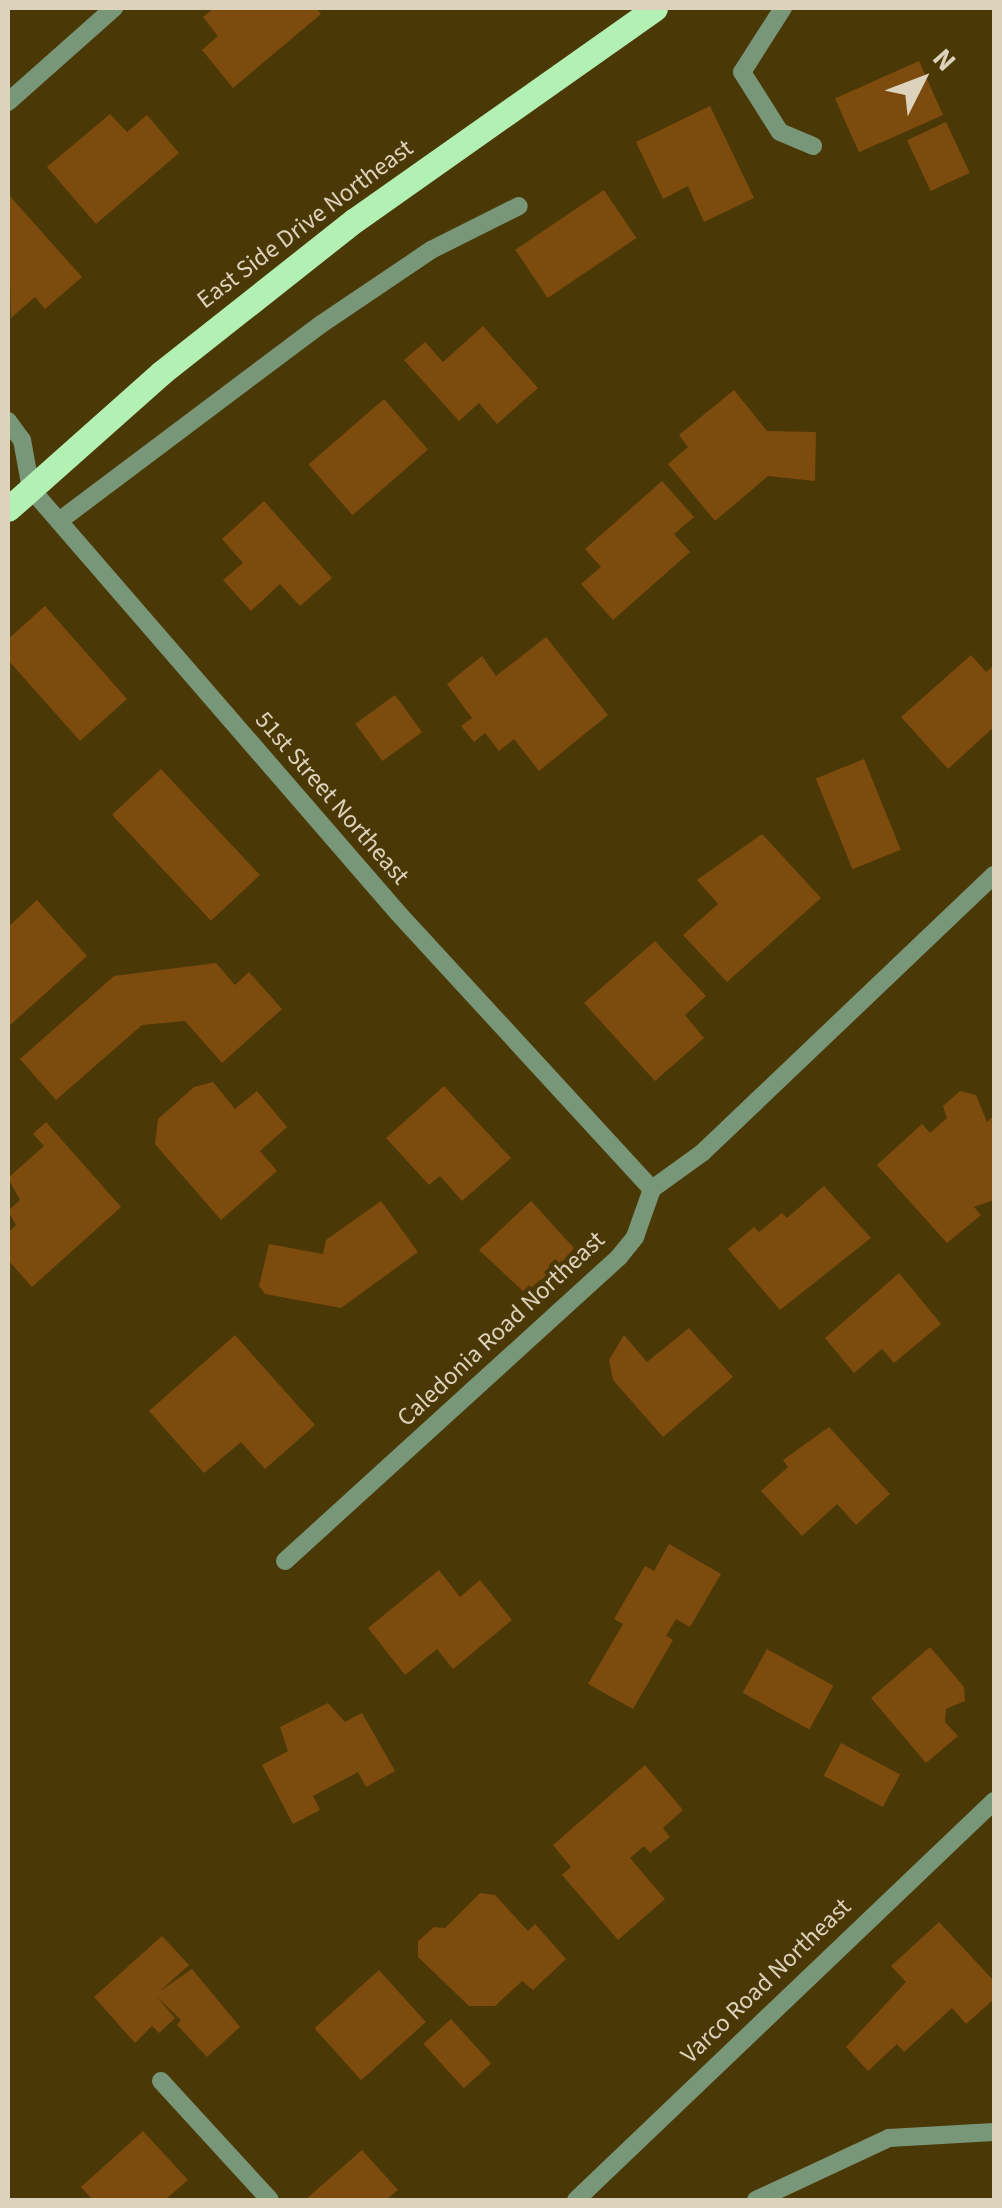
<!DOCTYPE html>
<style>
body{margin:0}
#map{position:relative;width:1002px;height:2208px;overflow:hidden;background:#4b3807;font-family:"Source Sans 3",sans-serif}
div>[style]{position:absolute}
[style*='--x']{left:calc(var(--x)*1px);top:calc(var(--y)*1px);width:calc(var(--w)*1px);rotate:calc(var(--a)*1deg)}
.building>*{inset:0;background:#7d4b0d;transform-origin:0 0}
.minor>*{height:18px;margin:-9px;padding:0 9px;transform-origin:9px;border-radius:9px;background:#789678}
.major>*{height:25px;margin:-12.5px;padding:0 12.5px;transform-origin:12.5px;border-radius:12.5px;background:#b2f0b3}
span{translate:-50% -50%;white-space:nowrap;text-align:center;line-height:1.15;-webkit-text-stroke:8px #4b3807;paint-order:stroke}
.street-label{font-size:25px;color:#ddd2bb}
.frame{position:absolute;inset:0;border:10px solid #ddd2bb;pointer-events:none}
.north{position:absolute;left:872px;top:30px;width:100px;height:100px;-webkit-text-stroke:8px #4b3807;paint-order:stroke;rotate:48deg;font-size:28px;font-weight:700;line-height:40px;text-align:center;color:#ddd2bb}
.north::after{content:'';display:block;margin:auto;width:35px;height:45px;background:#ddd2bb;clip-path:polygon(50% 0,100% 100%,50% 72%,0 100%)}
</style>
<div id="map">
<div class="building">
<div style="clip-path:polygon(214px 8px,316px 8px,321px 14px,233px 88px,202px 50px,218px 36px,203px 17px)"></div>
<div style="left:919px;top:61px;width:59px;height:92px;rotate:66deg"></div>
<div style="clip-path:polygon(710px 106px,754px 198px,704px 222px,688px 186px,663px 199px,636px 142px)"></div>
<div style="clip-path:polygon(110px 114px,127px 132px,147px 115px,179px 153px,96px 224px,47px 167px)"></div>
<div style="left:946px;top:122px;width:56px;height:43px;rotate:65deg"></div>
<div style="left:604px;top:190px;width:58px;height:107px;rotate:56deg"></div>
<div style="clip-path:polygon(8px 194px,82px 277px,45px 309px,35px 297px,11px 318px)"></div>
<div style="clip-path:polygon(483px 326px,538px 388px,497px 424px,479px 403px,459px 421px,404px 360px,425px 342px,443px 362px)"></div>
<div style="clip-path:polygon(734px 390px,767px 431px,816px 432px,815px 481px,768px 476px,715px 521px,668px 464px,688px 447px,679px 435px)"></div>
<div style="left:384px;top:399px;width:67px;height:100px;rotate:49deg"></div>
<div style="clip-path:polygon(662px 481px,694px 517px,674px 534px,690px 552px,613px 620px,581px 584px,601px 567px,585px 549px)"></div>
<div style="clip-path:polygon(264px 501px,332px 578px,300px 606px,280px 584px,251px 611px,223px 580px,243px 563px,222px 539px)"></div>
<div style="clip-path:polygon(45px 606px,127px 699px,80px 741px,8px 660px,8px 639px)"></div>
<div style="clip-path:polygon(546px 637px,608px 715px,539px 771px,514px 739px,499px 751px,485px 733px,474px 742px,461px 726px,472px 718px,447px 684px,482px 656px,496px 676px)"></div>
<div style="clip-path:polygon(971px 655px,986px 672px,994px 665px,994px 727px,948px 769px,901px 717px)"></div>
<div style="left:395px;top:695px;width:46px;height:49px;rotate:54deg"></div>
<div style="left:864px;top:759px;width:98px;height:52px;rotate:68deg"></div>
<div style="left:161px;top:769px;width:145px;height:67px;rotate:47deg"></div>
<div style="clip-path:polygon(762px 834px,821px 898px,727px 982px,683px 935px,718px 904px,697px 880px)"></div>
<div style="clip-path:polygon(37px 900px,87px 956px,8px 1027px,8px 927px)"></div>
<div style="clip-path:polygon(655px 941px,706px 996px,685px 1015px,704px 1038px,655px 1081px,584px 1003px)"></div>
<div style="clip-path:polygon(216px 963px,235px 985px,249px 972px,282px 1009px,222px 1063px,185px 1021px,142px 1025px,56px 1100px,20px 1059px,114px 976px)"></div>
<div style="clip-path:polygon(213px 1082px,235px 1109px,257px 1091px,287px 1127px,260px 1151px,277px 1171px,221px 1220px,155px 1144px,158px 1119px,194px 1087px)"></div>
<div style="clip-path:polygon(444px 1086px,511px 1158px,462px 1201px,440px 1176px,429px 1185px,386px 1138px)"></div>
<div style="clip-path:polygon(960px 1091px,976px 1095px,987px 1122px,994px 1115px,994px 1200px,974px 1207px,981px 1215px,947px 1243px,877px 1165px,922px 1124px,930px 1133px,947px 1118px,943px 1106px)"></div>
<div style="clip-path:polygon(46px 1122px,121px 1207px,32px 1287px,8px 1260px,8px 1233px,16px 1225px,8px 1211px,20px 1200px,8px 1178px,44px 1146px,33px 1134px)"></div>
<div style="clip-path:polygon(824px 1186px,871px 1238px,780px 1310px,728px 1249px,754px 1227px,759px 1232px,782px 1213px,787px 1218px)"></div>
<div style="clip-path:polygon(381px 1201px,418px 1252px,341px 1308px,265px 1294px,259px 1286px,269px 1244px,323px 1254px,326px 1240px)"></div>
<div style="clip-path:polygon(531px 1201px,574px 1248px,544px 1284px,540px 1280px,525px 1293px,479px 1250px)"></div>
<div style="clip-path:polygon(899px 1273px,941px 1324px,894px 1363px,882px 1349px,854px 1373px,825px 1338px)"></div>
<div style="clip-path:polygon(689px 1328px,733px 1377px,663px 1437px,613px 1380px,609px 1360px,624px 1335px,647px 1362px)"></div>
<div style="clip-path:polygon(235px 1335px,315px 1425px,265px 1469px,241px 1442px,204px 1473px,149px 1411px)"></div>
<div style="clip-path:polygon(829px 1427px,890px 1494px,856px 1525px,837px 1504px,802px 1536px,761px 1491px,788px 1467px,783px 1460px)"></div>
<div style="clip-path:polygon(669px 1544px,721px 1574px,690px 1627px,676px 1619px,666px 1636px,673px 1640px,633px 1709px,588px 1684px,623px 1624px,614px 1619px,645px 1566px,654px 1571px)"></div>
<div style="clip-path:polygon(439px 1570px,460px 1597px,480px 1580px,512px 1620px,453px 1669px,437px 1649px,405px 1675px,368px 1628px)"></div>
<div style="clip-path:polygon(930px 1647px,964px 1687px,965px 1701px,946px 1709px,945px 1722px,958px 1736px,926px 1763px,871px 1698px)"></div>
<div style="left:767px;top:1649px;width:76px;height:50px;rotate:29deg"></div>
<div style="clip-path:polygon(328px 1703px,345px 1722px,362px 1713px,395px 1771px,366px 1787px,358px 1772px,313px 1796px,320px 1810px,293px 1824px,262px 1765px,288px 1751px,280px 1727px)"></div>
<div style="left:841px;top:1743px;width:67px;height:37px;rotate:28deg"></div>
<div style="clip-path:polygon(645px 1765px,683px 1810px,663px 1828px,670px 1837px,650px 1853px,644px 1846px,630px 1858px,665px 1899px,618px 1940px,562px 1875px,571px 1867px,553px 1845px)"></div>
<div style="clip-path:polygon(480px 1893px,495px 1895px,528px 1931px,535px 1924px,566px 1959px,533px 1990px,522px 1981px,495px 2006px,469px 2006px,418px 1957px,418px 1941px,434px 1927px,445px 1928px)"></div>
<div style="clip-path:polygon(939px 1922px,994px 1981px,994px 1999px,966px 2024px,952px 2008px,904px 2052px,897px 2044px,868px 2071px,846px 2047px,906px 1982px,891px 1966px)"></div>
<div style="clip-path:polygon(162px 1936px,189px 1965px,160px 1991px,192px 1969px,240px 2027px,207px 2057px,177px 2025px,181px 2020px,156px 1996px,175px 2018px,159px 2033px,152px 2026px,135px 2043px,94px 1997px)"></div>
<div style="left:379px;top:1970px;width:70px;height:87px;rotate:48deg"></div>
<div style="left:451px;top:2019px;width:60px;height:37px;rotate:48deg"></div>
<div style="clip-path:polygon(143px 2131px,188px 2180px,165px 2200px,93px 2200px,81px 2187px)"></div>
<div style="clip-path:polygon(362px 2150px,398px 2190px,386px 2200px,305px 2200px)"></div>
</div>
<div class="minor">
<div style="--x:783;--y:8;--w:76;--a:122.6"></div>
<div style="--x:742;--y:72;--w:71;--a:57.7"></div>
<div style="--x:780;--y:132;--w:36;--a:23"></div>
<div style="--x:8;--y:102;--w:142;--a:-41.6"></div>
<div style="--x:8;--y:421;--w:24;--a:54"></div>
<div style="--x:22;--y:440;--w:50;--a:79.6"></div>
<div style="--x:31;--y:489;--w:561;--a:49.12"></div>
<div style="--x:398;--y:913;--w:375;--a:47.4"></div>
<div style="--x:59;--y:521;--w:326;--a:-36.9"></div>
<div style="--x:320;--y:325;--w:134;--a:-34"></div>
<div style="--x:431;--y:250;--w:98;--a:-26.6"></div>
<div style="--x:285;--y:1561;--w:452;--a:-42.3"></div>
<div style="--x:619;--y:1257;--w:26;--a:-51"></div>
<div style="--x:635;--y:1237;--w:51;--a:-70.5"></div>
<div style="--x:652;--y:1189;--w:62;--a:-35.8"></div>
<div style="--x:702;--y:1153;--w:403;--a:-43.6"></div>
<div style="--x:161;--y:2081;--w:161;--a:47.5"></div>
<div style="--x:576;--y:2200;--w:578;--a:-43.67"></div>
<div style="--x:756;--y:2200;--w:147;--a:-25"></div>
<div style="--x:889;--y:2138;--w:105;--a:-3.3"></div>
</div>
<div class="major">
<div style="--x:8;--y:509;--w:205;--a:-41.6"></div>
<div style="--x:161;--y:373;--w:247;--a:-38.3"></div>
<div style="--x:355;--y:220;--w:367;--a:-35.2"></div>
</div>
<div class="street-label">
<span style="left:305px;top:224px;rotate:-37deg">East Side Drive Northeast</span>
<span style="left:332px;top:798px;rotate:49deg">51st Street Northeast</span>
<span style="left:501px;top:1329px;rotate:-43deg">Caledonia Road Northeast</span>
<span style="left:766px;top:1981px;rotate:-44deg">Varco Road Northeast</span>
</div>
<div class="frame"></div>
<div class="north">N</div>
</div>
